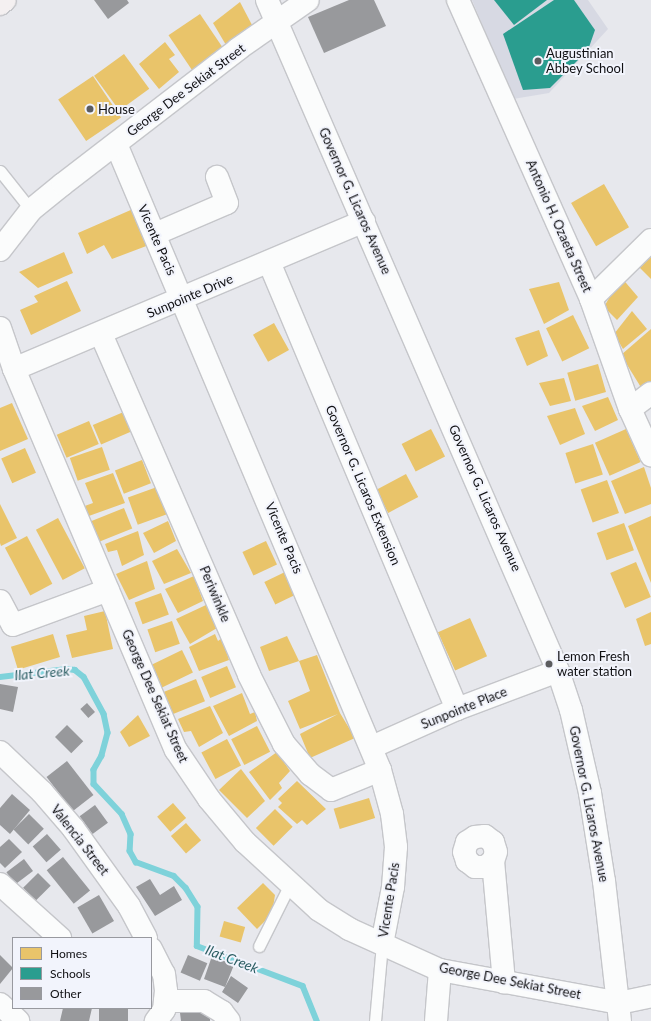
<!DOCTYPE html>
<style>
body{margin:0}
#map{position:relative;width:651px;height:1021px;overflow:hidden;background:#e7e8ed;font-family:Lato,sans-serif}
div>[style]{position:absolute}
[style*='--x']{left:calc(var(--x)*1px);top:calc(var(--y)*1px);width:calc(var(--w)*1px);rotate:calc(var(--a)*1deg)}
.built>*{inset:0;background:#d7d9e3}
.homes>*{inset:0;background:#e9c46a;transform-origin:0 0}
.schools>*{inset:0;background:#2a9d8f}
.stream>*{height:5.5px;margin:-2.75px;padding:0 2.75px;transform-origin:2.75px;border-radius:2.75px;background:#7ed2da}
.building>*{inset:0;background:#98999c;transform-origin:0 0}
.roads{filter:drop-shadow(1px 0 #c5c6ca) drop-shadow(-1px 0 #c5c6ca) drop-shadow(0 1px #c5c6ca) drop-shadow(0 -1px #c5c6ca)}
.service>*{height:11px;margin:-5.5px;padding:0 5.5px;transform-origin:5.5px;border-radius:5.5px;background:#fbfcfc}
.minor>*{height:22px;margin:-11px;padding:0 11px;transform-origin:11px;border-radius:11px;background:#fbfcfc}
.tertiary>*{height:22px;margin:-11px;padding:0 11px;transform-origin:11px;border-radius:11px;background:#fbfcfc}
.secondary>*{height:22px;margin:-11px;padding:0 11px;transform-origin:11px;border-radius:11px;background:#f4f0f1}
.dots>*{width:11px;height:11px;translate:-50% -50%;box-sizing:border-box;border:2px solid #f2f4fc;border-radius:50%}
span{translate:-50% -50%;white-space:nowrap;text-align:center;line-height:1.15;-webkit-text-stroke:4px #f2f4fc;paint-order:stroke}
.poi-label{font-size:13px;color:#101013}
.left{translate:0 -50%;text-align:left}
.street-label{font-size:13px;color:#101013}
.water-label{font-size:14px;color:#2d5f64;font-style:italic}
.legend{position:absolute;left:12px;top:937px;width:140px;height:72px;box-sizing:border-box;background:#f2f4fc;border:1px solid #98999f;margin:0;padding:5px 7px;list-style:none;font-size:12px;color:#101013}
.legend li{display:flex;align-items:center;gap:8px;height:20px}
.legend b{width:20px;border:1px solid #98999f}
</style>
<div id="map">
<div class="built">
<div style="clip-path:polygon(472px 0,588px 0,608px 29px,549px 93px,513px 99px)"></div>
</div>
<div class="homes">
<div style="clip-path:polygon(240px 2px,252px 25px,226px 45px,213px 23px)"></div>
<div style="left:200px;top:14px;width:42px;height:38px;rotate:56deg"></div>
<div style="clip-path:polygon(165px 42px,175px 55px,169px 59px,179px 72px,159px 89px,139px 64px)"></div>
<div style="left:124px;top:54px;width:43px;height:37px;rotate:54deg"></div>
<div style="left:93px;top:76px;width:50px;height:42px;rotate:56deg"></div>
<div style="left:604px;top:184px;width:50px;height:38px;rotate:60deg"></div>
<div style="clip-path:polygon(133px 209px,149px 245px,112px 259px,104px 245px,87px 254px,78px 233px)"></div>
<div style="clip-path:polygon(651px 251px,651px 279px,638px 266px)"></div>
<div style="clip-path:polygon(64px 252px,73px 273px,38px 288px,19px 272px)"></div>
<div style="clip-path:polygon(621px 277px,638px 297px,617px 320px,604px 307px)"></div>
<div style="clip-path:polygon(67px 281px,81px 311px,31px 335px,20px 310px,38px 302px,34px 296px)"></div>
<div style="clip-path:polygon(559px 282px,569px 310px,544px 324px,529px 289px)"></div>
<div style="clip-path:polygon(632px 311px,647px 329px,623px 349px,614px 334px)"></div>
<div style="left:573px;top:315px;width:37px;height:30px;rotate:64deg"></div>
<div style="left:274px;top:323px;width:31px;height:24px;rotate:61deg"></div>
<div style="clip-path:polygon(651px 329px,651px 383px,642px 389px,621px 355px)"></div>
<div style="clip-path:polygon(539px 330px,548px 356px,527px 366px,515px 338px)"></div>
<div style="left:598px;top:364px;width:29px;height:32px;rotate:74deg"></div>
<div style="clip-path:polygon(564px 378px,571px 401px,550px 406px,539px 383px)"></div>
<div style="clip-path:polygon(608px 397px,618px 420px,595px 431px,582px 406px)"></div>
<div style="clip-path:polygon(12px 403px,28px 439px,0 451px,0 408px)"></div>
<div style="clip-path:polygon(575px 408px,585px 434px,560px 445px,547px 416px)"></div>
<div style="left:126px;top:411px;width:21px;height:36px;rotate:67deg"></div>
<div style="left:89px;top:421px;width:25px;height:35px;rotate:67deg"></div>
<div style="left:431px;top:429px;width:31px;height:33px;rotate:63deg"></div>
<div style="left:626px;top:429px;width:36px;height:34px;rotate:66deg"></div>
<div style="left:593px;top:444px;width:32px;height:29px;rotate:72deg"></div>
<div style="left:102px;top:447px;width:24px;height:34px;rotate:71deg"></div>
<div style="left:25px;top:448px;width:27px;height:26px;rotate:66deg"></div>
<div style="left:142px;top:460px;width:25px;height:29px;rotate:69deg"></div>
<div style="clip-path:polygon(644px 467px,651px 488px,651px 504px,625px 514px,611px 481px)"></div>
<div style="clip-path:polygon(113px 473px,125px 503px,86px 517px,82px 507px,93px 503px,85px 483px)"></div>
<div style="left:406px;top:474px;width:26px;height:34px;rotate:62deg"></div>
<div style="left:607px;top:480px;width:35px;height:28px;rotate:70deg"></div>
<div style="left:157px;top:487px;width:29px;height:31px;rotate:70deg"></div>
<div style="clip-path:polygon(0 504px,17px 538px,1px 546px,0 543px)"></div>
<div style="left:124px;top:508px;width:22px;height:37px;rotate:68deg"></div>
<div style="clip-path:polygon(651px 516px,651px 583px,628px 526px)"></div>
<div style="left:58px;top:518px;width:57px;height:25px;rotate:62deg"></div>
<div style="clip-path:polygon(168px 521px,176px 541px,154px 553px,143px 533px)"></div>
<div style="left:624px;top:523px;width:29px;height:29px;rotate:70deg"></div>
<div style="clip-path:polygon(138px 531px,144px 555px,122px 566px,117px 550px,108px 552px,105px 544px)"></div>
<div style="left:27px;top:536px;width:54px;height:25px;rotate:62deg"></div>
<div style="left:266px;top:541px;width:26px;height:26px;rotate:65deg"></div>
<div style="clip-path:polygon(177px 549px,191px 573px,164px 584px,152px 561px)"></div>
<div style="clip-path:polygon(147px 561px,155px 589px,129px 600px,116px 574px)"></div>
<div style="left:636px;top:562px;width:38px;height:28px;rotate:67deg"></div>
<div style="left:285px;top:572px;width:25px;height:23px;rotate:64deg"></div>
<div style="clip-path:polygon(194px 576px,203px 601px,178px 613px,165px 589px)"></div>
<div style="left:161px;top:593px;width:23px;height:28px;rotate:70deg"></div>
<div style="clip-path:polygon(206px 605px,217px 628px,190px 644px,176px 619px)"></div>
<div style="clip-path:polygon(105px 611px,113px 649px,72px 658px,66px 635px,87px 630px,84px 616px)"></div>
<div style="clip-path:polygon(651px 612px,651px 644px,645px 646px,636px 619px)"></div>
<div style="left:470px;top:618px;width:42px;height:35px;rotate:66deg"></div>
<div style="left:172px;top:621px;width:24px;height:26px;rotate:71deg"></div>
<div style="left:53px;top:634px;width:24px;height:44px;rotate:73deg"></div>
<div style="clip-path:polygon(215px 634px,218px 641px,222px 638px,229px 660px,199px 671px,189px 647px)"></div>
<div style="clip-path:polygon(287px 636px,299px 661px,269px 671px,260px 647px)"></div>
<div style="left:182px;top:650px;width:25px;height:35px;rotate:64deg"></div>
<div style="clip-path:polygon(317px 655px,340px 713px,355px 738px,310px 758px,300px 734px,338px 714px,300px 729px,288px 701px,310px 691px,299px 661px)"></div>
<div style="left:227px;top:666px;width:23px;height:28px;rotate:67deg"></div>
<div style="left:196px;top:679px;width:24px;height:35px;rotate:68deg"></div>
<div style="clip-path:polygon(242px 693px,250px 714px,255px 712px,257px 721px,229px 736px,213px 706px)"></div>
<div style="clip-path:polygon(210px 706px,223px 733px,199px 747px,191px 731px,184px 732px,178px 719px)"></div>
<div style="clip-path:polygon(138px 715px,150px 736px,129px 747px,120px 732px)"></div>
<div style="left:257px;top:726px;width:29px;height:29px;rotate:63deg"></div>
<div style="left:227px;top:739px;width:30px;height:29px;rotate:62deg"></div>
<div style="clip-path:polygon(277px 752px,290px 771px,279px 783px,282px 788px,270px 800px,249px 772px)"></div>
<div style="clip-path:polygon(241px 769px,265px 801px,247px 818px,219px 790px)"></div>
<div style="clip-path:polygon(297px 781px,326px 809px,307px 825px,302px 820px,297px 824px,278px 807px,282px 803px,278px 799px)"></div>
<div style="left:369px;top:798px;width:21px;height:37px;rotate:73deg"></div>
<div style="left:173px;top:803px;width:20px;height:21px;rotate:49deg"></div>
<div style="left:275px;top:809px;width:25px;height:27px;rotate:45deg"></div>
<div style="left:186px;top:823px;width:23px;height:20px;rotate:49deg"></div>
<div style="clip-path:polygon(263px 883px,275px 895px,272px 914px,257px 929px,237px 908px)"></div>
<div style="left:224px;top:921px;width:22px;height:16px;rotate:16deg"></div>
</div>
<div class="schools">
<div style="clip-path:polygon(494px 0,547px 0,514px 25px)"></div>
<div style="clip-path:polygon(554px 0,574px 0,595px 30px,588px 50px,550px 88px,523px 90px,503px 34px)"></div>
</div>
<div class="stream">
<div style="--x:0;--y:677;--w:67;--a:-6.8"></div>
<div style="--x:67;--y:669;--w:8;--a:7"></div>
<div style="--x:75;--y:670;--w:11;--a:38"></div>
<div style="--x:84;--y:677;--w:42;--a:61.6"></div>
<div style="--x:104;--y:714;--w:19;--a:78"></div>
<div style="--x:108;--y:733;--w:24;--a:105"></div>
<div style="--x:102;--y:756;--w:16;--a:120"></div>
<div style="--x:94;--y:770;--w:14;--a:90"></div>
<div style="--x:94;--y:784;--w:41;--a:47"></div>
<div style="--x:122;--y:814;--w:22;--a:66"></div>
<div style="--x:131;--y:834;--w:17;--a:93"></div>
<div style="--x:130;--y:851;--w:13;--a:61"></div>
<div style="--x:136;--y:862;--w:40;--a:20.2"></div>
<div style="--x:174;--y:876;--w:17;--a:45"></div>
<div style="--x:186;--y:888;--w:22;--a:58"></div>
<div style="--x:198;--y:907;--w:39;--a:91"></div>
<div style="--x:197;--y:946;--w:113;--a:20.7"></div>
<div style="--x:303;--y:986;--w:38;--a:68"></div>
</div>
<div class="building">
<div style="clip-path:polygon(94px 0,127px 0,129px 3px,108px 19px)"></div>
<div style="clip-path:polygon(349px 0,374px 0,386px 26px,324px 53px,308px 17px)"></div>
<div style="clip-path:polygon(0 684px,18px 687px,13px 712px,0 709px)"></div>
<div style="left:87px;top:703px;width:12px;height:9px;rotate:48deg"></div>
<div style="left:67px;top:725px;width:23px;height:17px;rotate:45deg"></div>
<div style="left:67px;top:761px;width:43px;height:26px;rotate:52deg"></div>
<div style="clip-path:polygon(12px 794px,30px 810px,10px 834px,0 825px,0 808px)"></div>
<div style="left:95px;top:805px;width:22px;height:19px;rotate:54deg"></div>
<div style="left:29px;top:814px;width:21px;height:22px;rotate:45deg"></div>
<div style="left:47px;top:834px;width:21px;height:19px;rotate:49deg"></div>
<div style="clip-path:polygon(9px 839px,22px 852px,5px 868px,0 863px,0 847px)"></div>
<div style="left:63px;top:857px;width:43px;height:21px;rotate:51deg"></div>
<div style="left:24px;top:859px;width:15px;height:22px;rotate:53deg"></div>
<div style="left:38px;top:873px;width:18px;height:21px;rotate:45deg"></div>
<div style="clip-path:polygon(150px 879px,160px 895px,174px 886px,182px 900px,155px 916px,136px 887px)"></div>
<div style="left:99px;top:895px;width:30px;height:25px;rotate:60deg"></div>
<div style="clip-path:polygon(0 955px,13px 968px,0 984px)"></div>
<div style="left:188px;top:955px;width:21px;height:19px;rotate:23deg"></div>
<div style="clip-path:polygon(212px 956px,234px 965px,225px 987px,231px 976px,248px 988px,238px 1003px,222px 992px,225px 987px,204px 979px)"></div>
<div style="clip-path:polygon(63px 1008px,92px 1008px,89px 1021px,60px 1021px)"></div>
<div style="left:99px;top:1008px;width:29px;height:13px"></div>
<div style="clip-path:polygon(210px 1012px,210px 1021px,181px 1021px,180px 1013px)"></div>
</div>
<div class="roads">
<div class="service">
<div style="--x:0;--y:171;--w:50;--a:51.5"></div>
<div style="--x:259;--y:946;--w:69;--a:-63.4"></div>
<div style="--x:375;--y:1021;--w:77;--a:-84.8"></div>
</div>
<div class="minor">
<div style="--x:458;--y:0;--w:327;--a:66"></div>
<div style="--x:591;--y:299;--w:117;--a:70.5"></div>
<div style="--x:630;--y:409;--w:51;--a:65.5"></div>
<div style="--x:116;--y:144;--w:679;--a:67.13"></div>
<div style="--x:380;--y:770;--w:46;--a:74.7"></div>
<div style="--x:392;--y:814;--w:33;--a:83"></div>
<div style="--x:396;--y:847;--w:40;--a:94.3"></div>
<div style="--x:393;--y:887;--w:58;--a:100.9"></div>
<div style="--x:155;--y:234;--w:78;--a:-23.3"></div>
<div style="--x:227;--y:203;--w:28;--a:-111"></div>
<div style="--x:0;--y:250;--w:51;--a:-52.2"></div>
<div style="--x:31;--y:210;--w:41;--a:-39.1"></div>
<div style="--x:63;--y:184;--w:221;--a:-37.6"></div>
<div style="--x:238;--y:49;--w:85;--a:-35"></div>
<div style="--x:269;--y:262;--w:485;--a:67.2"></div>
<div style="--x:591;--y:299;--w:84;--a:-44.5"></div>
<div style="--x:0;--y:328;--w:43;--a:71.1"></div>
<div style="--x:14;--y:369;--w:414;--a:67"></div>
<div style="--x:176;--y:750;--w:59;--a:56"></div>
<div style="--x:209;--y:799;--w:56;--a:50.1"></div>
<div style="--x:245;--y:842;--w:100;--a:42.6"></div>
<div style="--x:319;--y:910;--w:36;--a:32"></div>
<div style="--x:349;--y:929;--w:100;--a:24.3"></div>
<div style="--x:440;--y:970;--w:182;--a:10.4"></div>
<div style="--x:101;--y:334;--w:372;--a:66.5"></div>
<div style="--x:249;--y:675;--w:77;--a:63.1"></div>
<div style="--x:284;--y:744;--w:40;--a:49"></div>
<div style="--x:310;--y:774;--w:26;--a:37"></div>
<div style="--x:331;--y:790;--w:53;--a:-22.2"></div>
<div style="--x:14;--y:369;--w:380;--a:-22.9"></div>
<div style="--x:630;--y:409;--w:26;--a:-37"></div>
<div style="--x:0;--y:601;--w:27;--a:62"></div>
<div style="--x:13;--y:625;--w:101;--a:-20.2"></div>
<div style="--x:372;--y:747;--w:93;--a:-24.1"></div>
<div style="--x:457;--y:709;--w:108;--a:-20.6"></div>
<div style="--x:0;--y:752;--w:58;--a:43.6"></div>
<div style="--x:42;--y:792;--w:48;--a:49.3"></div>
<div style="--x:73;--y:828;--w:96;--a:54.3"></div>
<div style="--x:129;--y:906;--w:36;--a:62"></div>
<div style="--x:493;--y:861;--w:10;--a:143"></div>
<div style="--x:485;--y:867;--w:10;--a:180"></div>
<div style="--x:475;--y:867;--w:10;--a:-143"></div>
<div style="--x:467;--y:861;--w:9;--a:-108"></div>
<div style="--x:464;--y:852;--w:10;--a:-73"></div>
<div style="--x:467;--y:842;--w:9;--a:-32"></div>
<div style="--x:475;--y:837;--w:10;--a:-6"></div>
<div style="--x:485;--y:836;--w:10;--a:37"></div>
<div style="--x:493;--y:842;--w:10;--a:73"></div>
<div style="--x:496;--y:852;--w:9;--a:108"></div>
<div style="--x:493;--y:861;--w:122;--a:84.8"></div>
<div style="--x:0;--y:884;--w:81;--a:42"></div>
<div style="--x:151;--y:949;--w:28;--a:63"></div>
<div style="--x:164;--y:974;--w:17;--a:83"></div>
<div style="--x:166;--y:991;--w:19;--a:96"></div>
<div style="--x:164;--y:1010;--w:14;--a:126"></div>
<div style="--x:165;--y:1001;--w:39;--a:0"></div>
<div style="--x:204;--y:1001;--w:21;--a:31"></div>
<div style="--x:222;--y:1012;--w:11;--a:52"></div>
<div style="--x:0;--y:1004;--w:25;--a:43"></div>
<div style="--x:436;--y:1021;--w:51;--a:-85.5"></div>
</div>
<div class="tertiary">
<div style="--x:267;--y:0;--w:731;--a:66.55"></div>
<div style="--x:558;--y:671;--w:41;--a:71.6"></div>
<div style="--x:571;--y:710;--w:85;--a:77.1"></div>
<div style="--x:590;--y:793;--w:89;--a:81"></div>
<div style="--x:604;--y:881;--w:141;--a:83.5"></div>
<div style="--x:619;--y:1003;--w:33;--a:-12"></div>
</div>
<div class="secondary">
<div style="--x:0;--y:4;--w:6;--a:-39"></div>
</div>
</div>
<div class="dots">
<div style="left:538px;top:61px;background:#5b5c5f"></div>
<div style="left:90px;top:109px;background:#5b5c5f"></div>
<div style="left:549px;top:664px;background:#5b5c5f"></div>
</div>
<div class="poi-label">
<span class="left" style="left:546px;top:61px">Augustinian<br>Abbey School</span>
<span class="left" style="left:98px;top:109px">House</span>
<span class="left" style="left:557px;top:664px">Lemon Fresh<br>water station</span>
</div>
<div class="street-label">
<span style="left:186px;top:90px;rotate:-37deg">George Dee Sekiat Street</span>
<span style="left:355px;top:201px;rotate:66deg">Governor G. Licaros Avenue</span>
<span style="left:559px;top:226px;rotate:66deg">Antonio H. Ozaeta Street</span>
<span style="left:157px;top:240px;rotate:66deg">Vicente Pacis</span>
<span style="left:190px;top:296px;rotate:-23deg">Sunpointe Drive</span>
<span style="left:363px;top:485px;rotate:67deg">Governor G. Licaros Extension</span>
<span style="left:485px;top:498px;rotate:66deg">Governor G. Licaros Avenue</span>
<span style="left:284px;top:538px;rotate:67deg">Vicente Pacis</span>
<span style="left:215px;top:594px;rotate:67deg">Periwinkle</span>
<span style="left:155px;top:696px;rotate:66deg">George Dee Sekiat Street</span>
<span style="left:464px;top:708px;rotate:-22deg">Sunpointe Place</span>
<span style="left:589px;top:804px;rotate:79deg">Governor G. Licaros Avenue</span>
<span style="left:80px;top:840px;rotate:52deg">Valencia Street</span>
<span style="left:389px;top:900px;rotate:-81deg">Vicente Pacis</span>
<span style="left:510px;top:981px;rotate:11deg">George Dee Sekiat Street</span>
</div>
<div class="water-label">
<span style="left:42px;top:673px;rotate:-5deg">Ilat Creek</span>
<span style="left:232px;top:959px;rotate:21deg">Ilat Creek</span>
</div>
<ul class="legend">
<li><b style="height:11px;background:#e9c46a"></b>Homes</li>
<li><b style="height:11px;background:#2a9d8f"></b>Schools</li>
<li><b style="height:11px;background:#98999c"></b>Other</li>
</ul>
</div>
